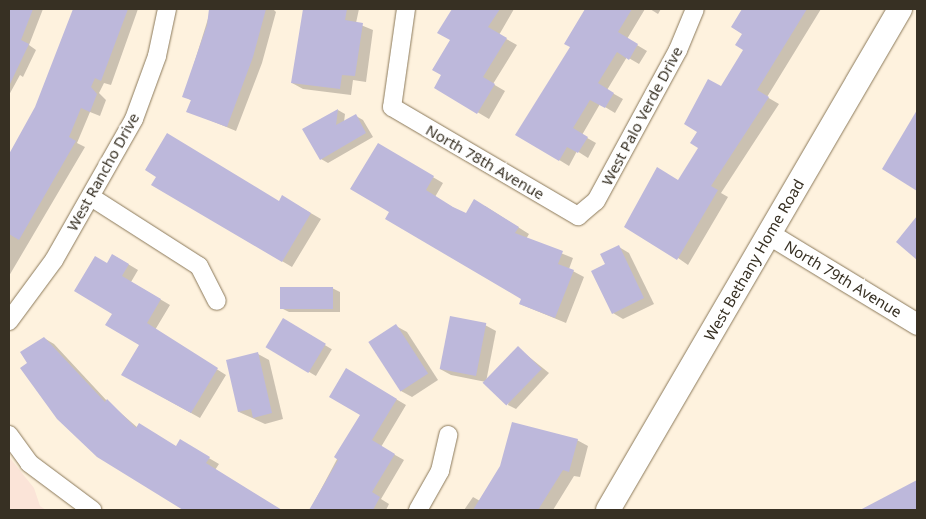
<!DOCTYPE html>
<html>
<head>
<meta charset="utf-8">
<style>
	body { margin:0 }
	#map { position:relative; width:926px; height:519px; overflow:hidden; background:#fef2de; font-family:"Noto Sans",sans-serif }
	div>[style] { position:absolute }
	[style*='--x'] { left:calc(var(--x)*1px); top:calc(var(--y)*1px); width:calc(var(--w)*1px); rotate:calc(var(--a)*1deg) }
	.education>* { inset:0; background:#fbe4d8 }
	.shadow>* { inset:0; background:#0003; transform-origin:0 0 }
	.building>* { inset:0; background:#bdb8db; transform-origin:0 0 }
	.roads { filter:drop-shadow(0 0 1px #8b795a) drop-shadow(0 0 1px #8b795a) }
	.minor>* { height:18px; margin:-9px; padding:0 9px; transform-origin:9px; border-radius:9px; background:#fff }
	.tertiary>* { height:21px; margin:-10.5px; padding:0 10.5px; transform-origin:10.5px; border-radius:10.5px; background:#fff }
	.secondary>* { height:24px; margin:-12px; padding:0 12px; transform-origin:12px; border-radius:12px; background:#fff }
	span { translate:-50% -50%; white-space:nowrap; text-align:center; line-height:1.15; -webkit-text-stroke:5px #fff; paint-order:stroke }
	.street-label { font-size:15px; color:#373023 }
	.frame { position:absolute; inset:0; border:10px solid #373023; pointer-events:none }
</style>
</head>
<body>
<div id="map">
	<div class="education">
		<i style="clip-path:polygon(9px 457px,34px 488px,40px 506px,46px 510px,9px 510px)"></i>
	</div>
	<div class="shadow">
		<i style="clip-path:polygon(9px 9px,43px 9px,29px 45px,36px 50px,23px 77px,20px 75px,9px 95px)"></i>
		<i style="clip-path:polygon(74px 9px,138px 9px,111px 85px,104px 83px,99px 93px,106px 100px,100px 116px,90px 112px,77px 143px,85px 147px,9px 276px,9px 157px,36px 108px)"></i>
		<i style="clip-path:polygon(211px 9px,273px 9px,276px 12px,262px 63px,236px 131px,188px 111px,192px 101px,184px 96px)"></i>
		<i style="clip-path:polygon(306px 9px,359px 9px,356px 23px,373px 30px,366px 82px,353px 80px,351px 95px,303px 89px,292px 83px)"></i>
		<i style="clip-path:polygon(453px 9px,514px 9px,499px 35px,517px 45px,493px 84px,505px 91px,489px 119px,435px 87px,443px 75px,451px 40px,439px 33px)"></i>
		<i style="clip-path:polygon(586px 9px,645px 9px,627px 39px,647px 51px,639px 64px,627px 57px,607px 90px,623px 99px,615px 113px,600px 104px,582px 135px,596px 143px,588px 158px,577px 151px,569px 166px,517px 134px,571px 47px,566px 44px)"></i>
		<i style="clip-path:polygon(650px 9px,661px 9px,658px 14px)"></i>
		<i style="clip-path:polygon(743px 9px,821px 9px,767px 97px,779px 104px,721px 193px,728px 197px,688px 265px,678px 258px,679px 182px,700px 148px,722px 88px,745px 49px,743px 34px,732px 27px)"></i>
		<i style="clip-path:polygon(338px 110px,345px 114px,344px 122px,356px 116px,363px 120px,373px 137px,328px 163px,321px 159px,304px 130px)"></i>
		<i style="clip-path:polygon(909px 126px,917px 131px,917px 189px,883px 169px)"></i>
		<i style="clip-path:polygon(378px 145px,443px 183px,435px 197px,466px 215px,485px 206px,529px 234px,526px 239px,573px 258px,569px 269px,584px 277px,566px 323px,520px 304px,522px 298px,391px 212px)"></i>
		<i style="clip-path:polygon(158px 176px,279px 202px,283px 197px,321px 219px,292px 267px,153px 185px)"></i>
		<i style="clip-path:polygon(619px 247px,629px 253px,654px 304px,623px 319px,613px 313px,606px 265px)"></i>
		<i style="clip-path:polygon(113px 255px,138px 270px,131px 282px,170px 305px,155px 330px,226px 375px,200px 418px,123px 375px,141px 345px,113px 314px,107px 264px)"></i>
		<i style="clip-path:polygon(332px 288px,340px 292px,340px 312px,289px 312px,281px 308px)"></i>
		<i style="left:283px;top:320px;width:57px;height:31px;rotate:31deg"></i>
		<i style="clip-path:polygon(485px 325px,496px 331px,486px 382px,451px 375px,440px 369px)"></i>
		<i style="clip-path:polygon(396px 326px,407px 332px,438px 380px,412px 397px,401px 391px)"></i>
		<i style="clip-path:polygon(44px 338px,54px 344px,108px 402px,138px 428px,177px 447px,180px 441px,219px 464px,215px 470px,281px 510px,187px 510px,98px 456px,29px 364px)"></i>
		<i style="clip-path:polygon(518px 348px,549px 373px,516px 409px,508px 405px)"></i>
		<i style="clip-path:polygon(258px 354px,269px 360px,283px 419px,265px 424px,239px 412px)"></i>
		<i style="clip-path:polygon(347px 370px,406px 405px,381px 447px,404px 460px,381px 499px,389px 504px,386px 510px,310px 510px,361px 414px)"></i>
		<i style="clip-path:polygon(577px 440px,588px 446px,580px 477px,574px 476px,553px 510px,464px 510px,473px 497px,480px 501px)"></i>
		<i style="clip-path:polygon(917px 482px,917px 510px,871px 510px,869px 507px)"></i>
	</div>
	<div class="building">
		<i style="clip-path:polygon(9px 9px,33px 9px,21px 40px,29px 44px,9px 86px)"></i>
		<i style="clip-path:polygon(73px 9px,128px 9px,101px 81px,95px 78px,91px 87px,97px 94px,90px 112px,81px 108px,69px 137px,76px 141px,19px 240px,9px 234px,9px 154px,35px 107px)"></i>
		<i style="clip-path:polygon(209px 9px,266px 9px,253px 57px,227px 127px,186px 112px,191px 100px,182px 97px,207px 25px)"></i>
		<i style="clip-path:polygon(303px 9px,347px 9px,345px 20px,363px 23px,355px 76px,342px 75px,340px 89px,291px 83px)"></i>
		<i style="clip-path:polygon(452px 9px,500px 9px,488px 27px,507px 38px,483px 77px,495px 84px,477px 114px,434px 88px,441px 75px,432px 70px,450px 40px,437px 33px)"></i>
		<i style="clip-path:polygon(585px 9px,632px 9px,618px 32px,638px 44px,629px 60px,617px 52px,598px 83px,614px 93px,605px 108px,590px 100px,573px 128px,588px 137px,578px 153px,567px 147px,559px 161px,515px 135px,570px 47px,564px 44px)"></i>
		<i style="clip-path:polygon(742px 9px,807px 9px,757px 90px,769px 97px,711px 186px,718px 190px,677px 260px,624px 227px,657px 167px,678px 180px,698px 148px,690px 143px,697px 132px,684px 124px,708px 79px,721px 86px,743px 50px,735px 45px,742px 34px,731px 27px)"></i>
		<i style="clip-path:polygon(338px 109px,336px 125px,356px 114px,366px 133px,320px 160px,302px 129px)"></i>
		<i style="clip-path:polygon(917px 110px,917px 191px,882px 169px)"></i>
		<i style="clip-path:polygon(167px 133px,279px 201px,282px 195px,311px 213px,282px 262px,151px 185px,156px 177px,145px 170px)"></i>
		<i style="clip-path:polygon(378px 143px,434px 176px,426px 190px,453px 207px,466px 213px,474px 199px,519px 227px,515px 233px,563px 251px,558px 264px,574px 270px,555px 318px,519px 304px,521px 299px,385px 219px,389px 212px,350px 189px)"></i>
		<i style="clip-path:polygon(917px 216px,917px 260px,896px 242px)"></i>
		<i style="clip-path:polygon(619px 245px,644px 298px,612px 314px,591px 271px,605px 264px,600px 254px)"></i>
		<i style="clip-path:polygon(112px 254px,129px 264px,122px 276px,161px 299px,147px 323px,218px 368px,191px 413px,121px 375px,139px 345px,105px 325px,112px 314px,74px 291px,95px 256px,107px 263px)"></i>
		<i style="left:280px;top:287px;width:53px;height:22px"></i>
		<i style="left:450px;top:316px;width:37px;height:54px;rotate:11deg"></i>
		<i style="left:283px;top:318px;width:50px;height:34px;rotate:31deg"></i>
		<i style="left:396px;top:324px;width:59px;height:33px;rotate:57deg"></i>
		<i style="clip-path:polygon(44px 337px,105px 402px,107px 399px,136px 428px,139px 423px,176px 446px,180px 439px,210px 457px,206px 463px,282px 510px,183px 510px,97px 457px,57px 419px,20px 368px,27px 363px,20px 352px)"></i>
		<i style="left:518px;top:346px;width:33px;height:51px;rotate:44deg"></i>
		<i style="clip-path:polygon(258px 352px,272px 413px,253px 418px,251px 409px,238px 412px,226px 360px)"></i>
		<i style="clip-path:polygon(346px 368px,397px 399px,372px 440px,395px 454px,372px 492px,380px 497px,373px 510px,309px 510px,338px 460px,334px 457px,360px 415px,329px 397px)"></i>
		<i style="clip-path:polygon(512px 422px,578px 439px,569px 472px,563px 470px,538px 510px,473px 510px,500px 466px)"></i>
		<i style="clip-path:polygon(917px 480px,917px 510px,860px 510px)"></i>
	</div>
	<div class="roads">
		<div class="minor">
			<i style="--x:406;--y:9;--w:99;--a:98.1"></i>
			<i style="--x:392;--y:107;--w:216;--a:30.4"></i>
			<i style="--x:578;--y:216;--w:23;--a:-40"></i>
			<i style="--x:596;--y:201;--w:172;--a:-61.5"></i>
			<i style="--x:678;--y:50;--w:44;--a:-67.5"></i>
			<i style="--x:91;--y:197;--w:128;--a:32.6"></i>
			<i style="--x:199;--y:266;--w:39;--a:63"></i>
			<i style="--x:9;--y:321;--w:76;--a:-53.6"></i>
			<i style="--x:54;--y:260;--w:162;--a:-60.4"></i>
			<i style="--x:134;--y:119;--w:67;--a:-69.9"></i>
			<i style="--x:157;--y:56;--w:48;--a:-78"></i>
			<i style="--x:9;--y:435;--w:34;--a:54"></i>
			<i style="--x:29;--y:463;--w:79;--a:36.7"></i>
			<i style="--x:418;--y:510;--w:45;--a:-60.6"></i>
			<i style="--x:440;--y:471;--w:37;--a:-77"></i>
		</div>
		<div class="tertiary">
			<i style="--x:769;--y:234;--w:173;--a:31.3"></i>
		</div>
		<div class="secondary">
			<i style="--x:608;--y:510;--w:580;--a:-59.76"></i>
		</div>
	</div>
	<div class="street-label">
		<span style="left:642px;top:116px;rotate:-62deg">West Palo Verde Drive</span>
		<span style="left:485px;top:162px;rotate:30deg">North 78th Avenue</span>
		<span style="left:103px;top:172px;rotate:-61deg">West Rancho Drive</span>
		<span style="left:754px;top:260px;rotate:-60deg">West Bethany Home Road</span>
		<span style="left:843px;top:279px;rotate:31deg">North 79th Avenue</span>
	</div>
	<div class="frame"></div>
</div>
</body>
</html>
